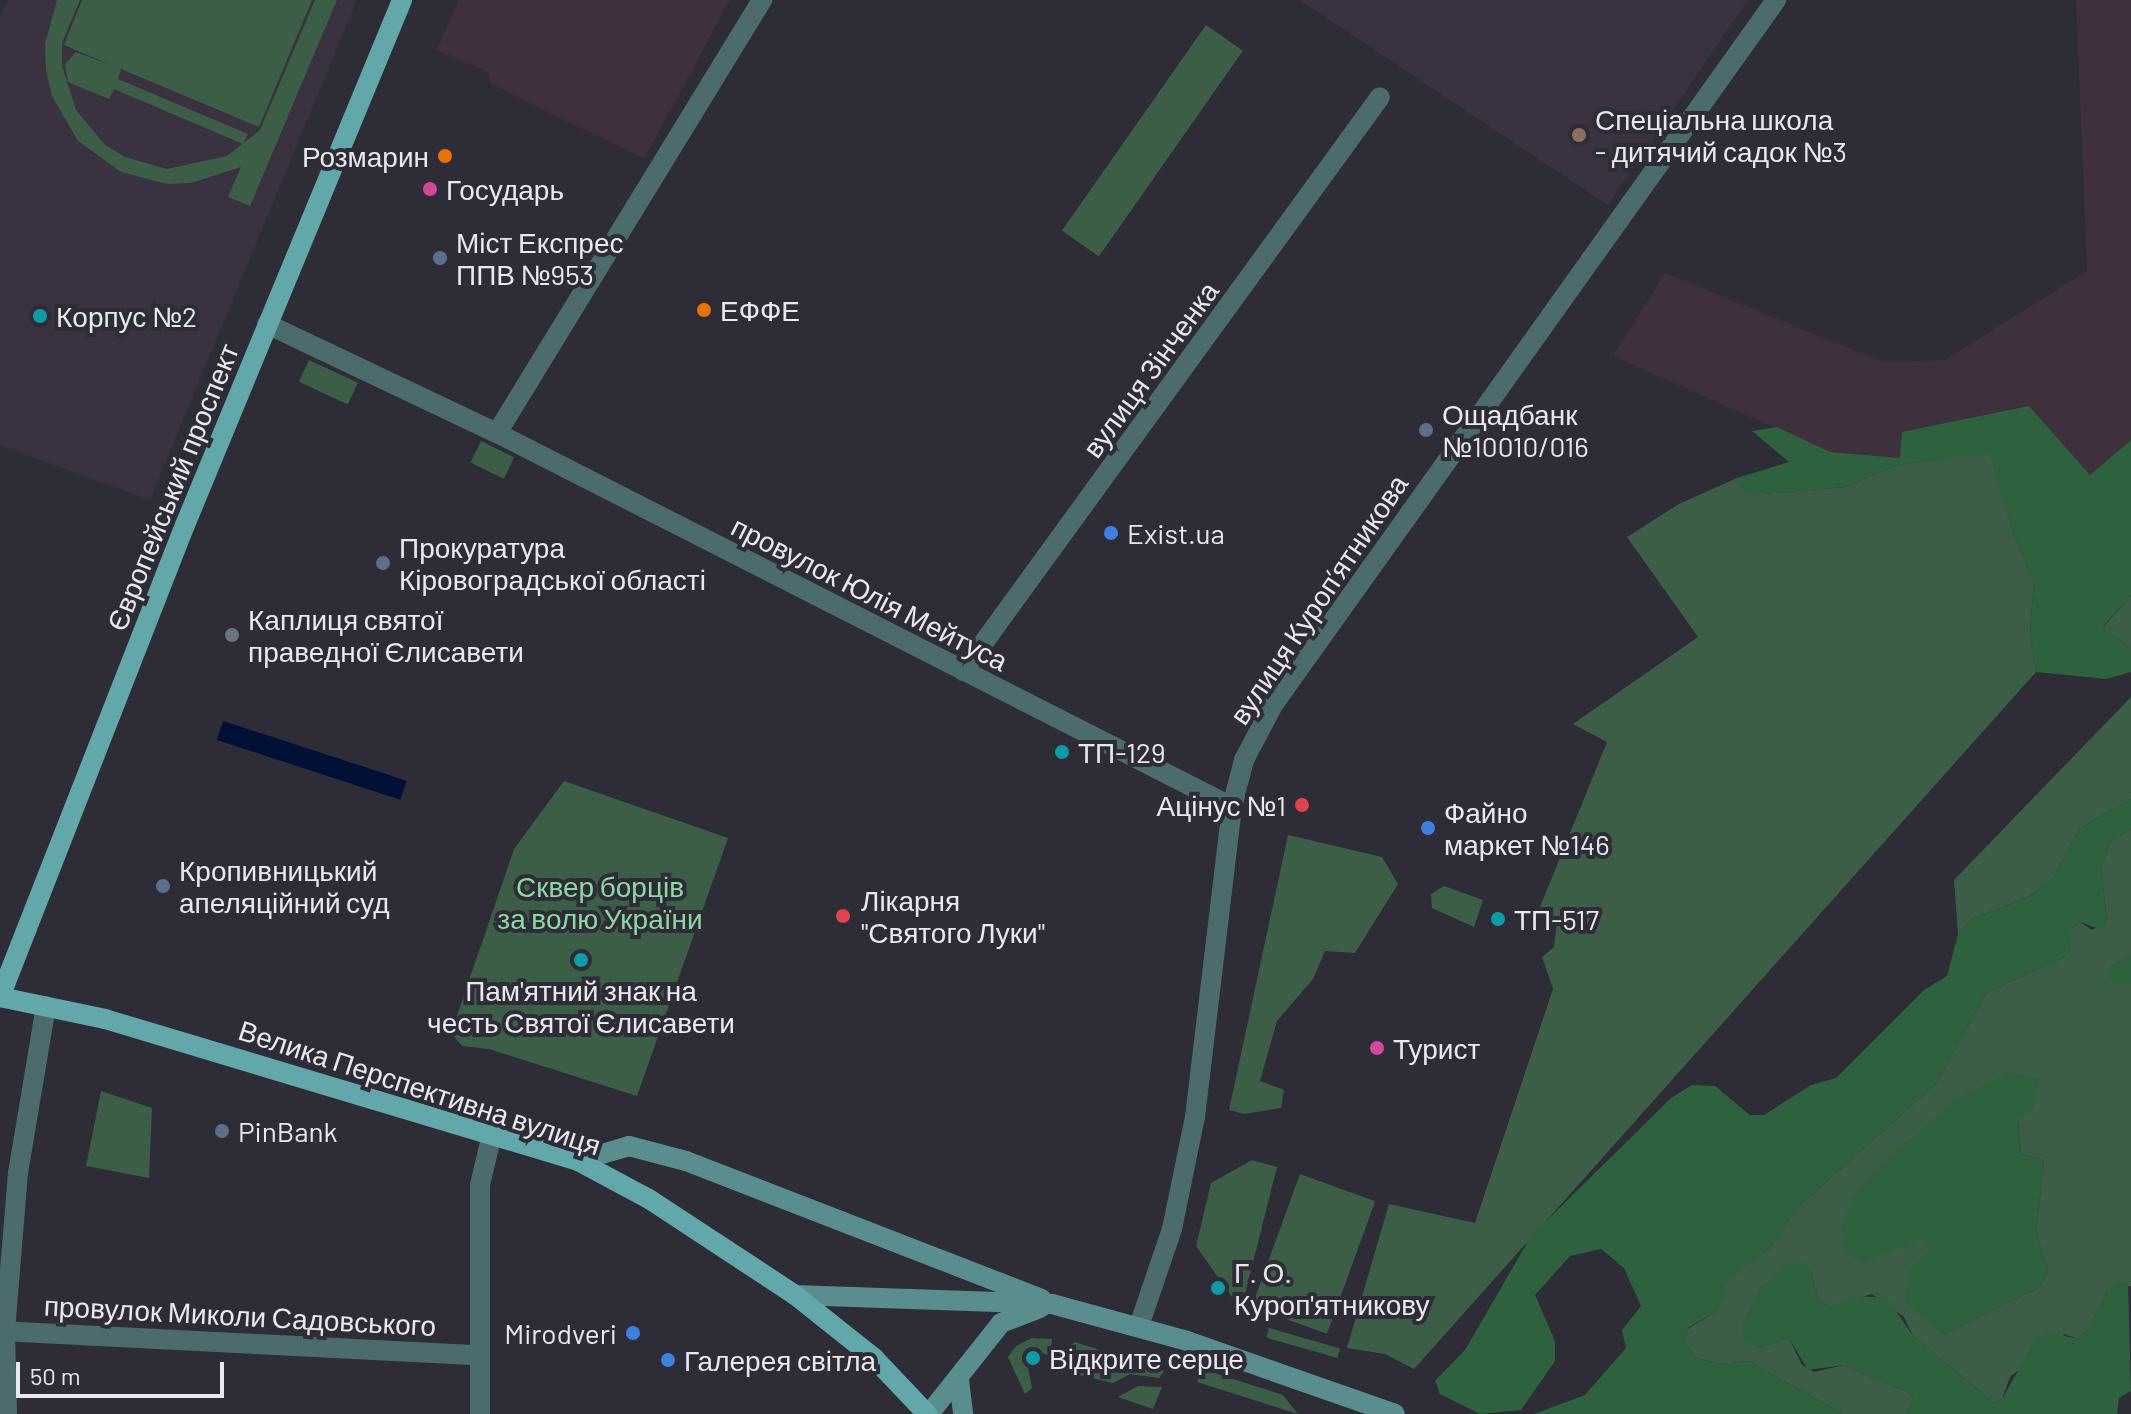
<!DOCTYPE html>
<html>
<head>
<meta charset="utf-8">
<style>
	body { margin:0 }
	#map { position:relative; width:2131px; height:1414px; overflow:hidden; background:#2e2c36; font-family:Barlow,sans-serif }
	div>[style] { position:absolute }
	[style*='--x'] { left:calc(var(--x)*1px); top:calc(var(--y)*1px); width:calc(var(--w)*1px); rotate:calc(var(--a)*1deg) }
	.industrial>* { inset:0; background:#3e303d }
	.education>* { inset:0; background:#3a3141 }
	.green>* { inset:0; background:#3d5e46; transform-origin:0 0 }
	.forest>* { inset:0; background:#2e623e }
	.water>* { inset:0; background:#001037; transform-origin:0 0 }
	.minor>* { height:20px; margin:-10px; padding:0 10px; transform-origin:10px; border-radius:10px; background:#4b6b6c }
	.tertiary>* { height:20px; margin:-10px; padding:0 10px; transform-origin:10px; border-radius:10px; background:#4b6b6c }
	.secondary>* { height:20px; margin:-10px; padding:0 10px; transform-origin:10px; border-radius:10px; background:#598d8e }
	.primary>* { height:20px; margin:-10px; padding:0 10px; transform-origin:10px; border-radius:10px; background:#62a7a9 }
	.dots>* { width:22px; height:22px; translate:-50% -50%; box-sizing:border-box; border:4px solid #2e2c36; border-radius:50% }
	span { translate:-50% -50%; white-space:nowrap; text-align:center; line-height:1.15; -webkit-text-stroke:8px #2e2c36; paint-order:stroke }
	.poi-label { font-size:28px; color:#e9e8ef }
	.left { translate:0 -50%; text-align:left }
	.right { translate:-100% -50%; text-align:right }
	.street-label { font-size:28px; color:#e9e8ef }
	.park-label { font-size:28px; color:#8cdaa1 }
	.scale { position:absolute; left:16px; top:1362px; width:208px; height:36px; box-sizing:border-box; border:4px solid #e9e8ef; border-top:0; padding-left:10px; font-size:24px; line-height:28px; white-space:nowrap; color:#e9e8ef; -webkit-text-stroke:6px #2e2c36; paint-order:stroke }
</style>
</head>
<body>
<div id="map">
	<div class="industrial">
		<i style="clip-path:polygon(459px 0,730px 0,644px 159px,491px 84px,488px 72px,437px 50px)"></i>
		<i style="clip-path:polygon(2076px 0,2131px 0,2131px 440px,2091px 476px,2029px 407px,1901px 458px,1830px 452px,1613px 356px,1665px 273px,1883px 362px,1945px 360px,2087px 271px)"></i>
	</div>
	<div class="education">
		<i style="clip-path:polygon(8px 0,357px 0,150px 500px,0 445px,0 17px)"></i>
		<i style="clip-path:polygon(1299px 0,1748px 0,1608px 205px)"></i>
	</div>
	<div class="green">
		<i style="clip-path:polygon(57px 0,80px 0,62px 43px,62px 66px,76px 110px,105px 145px,125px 157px,167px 169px,227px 156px,260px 130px,315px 0,337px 0,250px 206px,228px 197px,241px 167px,191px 183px,167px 184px,121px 172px,78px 141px,52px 96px,46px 70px,45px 44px)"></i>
		<i style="clip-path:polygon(82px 0,312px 0,259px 127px,121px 69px,118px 79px,248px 134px,243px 144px,114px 89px,109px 99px,68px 82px,65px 64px,76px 52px,113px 66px,64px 45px)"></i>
		<i style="left:1206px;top:25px;width:45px;height:251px;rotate:35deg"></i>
		<i style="left:309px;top:360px;width:54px;height:24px;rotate:25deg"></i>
		<i style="left:481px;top:441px;width:37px;height:24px;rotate:26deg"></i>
		<i style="clip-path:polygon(1990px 453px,2015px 538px,2034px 582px,2030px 631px,2036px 672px,1414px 1369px,1385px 1354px,1347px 1348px,1389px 1204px,1475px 1223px,1553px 989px,1542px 957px,1554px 947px,1557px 921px,1538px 912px,1607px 742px,1573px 724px,1698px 637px,1627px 537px,1679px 504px,1737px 478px,1748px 495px,1846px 487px,1897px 465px)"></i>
		<i style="clip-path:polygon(2131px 595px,2131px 649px,2103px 628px)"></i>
		<i style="clip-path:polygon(2131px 697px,2131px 799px,2079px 829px,2053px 879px,2030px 896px,1970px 920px,1958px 934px,1954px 880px)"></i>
		<i style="clip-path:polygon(564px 781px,728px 838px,637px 1096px,489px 1049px,462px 1046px,451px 1033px,514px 849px)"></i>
		<i style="clip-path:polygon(evenodd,2131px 829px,2131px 957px,2111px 966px,2131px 984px,2131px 1286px,2108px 1289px,2089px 1329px,2078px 1339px,2064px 1334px,2010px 1377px,2002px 1399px,1994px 1403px,1913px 1336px,1904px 1317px,1872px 1294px,1828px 1306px,1818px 1301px,1811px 1270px,1761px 1288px,1753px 1305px,1758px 1348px,1789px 1338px,1802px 1365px,1814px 1372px,1844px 1365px,1907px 1392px,1913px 1398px,1907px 1414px,1843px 1414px,1748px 1361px,1720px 1364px,1696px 1358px,1683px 1338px,1689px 1328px,1716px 1312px,1723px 1284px,1770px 1248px,1797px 1208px,1936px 1084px,1986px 993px,2062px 958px,2071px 950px,2071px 929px,2080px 922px,2092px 930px,2107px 922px,2101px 866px,2110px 842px,2131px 829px,2040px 1078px,2018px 1120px,2021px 1154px,2044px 1160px,2036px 1232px,2048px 1271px,2040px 1287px,1943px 1334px,1922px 1312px,1930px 1249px,1922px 1239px,2040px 1078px)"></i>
		<i style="clip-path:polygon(1288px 835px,1382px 857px,1398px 884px,1355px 953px,1325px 951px,1313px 979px,1277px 1021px,1260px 1081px,1284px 1090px,1281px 1108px,1244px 1114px,1229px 1110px)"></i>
		<i style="clip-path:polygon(1444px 886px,1483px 900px,1474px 927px,1432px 908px,1431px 894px)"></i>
		<i style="clip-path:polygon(101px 1091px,152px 1108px,149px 1178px,86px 1166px)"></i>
		<i style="clip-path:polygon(1252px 1160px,1277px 1167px,1241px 1310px,1196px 1246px,1211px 1183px)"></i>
		<i style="left:1300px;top:1174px;width:80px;height:141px;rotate:20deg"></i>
		<i style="left:1269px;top:1328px;width:74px;height:10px;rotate:16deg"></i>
		<i style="clip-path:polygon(1032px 1338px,1052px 1339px,1050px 1356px,1032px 1349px,1025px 1352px,1032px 1388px,1025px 1394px,1008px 1357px,1016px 1346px)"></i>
		<i style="clip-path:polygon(1075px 1342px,1164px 1371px,1159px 1378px,1130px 1374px,1113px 1383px,1054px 1369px,1062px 1351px)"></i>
		<i style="clip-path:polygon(1202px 1369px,1283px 1395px,1298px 1414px,1197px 1382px)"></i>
		<i style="clip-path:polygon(1138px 1386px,1162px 1387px,1153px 1409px,1118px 1397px)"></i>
	</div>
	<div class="forest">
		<i style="clip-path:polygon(2029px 406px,2090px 475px,2131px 440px,2131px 595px,2103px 627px,2131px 649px,2131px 672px,2106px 679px,2036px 672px,2030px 631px,2034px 582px,2015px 538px,1990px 454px,1897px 465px,1846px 487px,1748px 495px,1737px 478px,1789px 462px,1752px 431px,1777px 427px,1830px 452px,1900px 458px,1902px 432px)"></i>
		<i style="clip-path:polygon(2131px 799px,2131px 829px,2110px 842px,2101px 866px,2107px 922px,2102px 930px,2080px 922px,2071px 929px,2071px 950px,2062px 958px,1986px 993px,1936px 1084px,1797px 1208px,1770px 1248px,1724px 1284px,1725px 1298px,1716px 1312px,1689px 1327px,1683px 1338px,1696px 1358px,1720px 1364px,1748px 1361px,1843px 1414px,1534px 1414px,1585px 1395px,1626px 1348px,1622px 1330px,1641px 1306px,1624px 1268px,1601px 1249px,1570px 1256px,1535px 1295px,1555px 1341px,1555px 1361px,1521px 1410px,1480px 1414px,1440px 1394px,1435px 1381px,1465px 1350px,1531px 1236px,1671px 1098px,1692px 1085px,1715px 1086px,1750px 1115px,1764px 1115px,1811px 1085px,1836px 1078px,1924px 990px,1947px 976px,1958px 934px,1970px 920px,2030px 896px,2053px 879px,2079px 829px)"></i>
		<i style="clip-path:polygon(2131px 957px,2131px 984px,2114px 986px,2107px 976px,2111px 966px)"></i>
		<i style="clip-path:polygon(2007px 1073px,2040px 1078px,2034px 1107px,2018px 1121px,2021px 1154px,2044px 1160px,2036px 1232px,2048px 1271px,2040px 1287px,1943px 1334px,1905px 1303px,1907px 1270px,1929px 1249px,1922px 1240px,1863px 1263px,1846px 1254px,1841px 1230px,1854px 1194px,1894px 1152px,1960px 1096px)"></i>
		<i style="clip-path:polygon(1787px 1262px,1803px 1262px,1811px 1270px,1818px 1301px,1828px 1306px,1858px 1296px,1887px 1298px,1913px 1336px,1994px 1403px,2002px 1399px,2037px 1337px,2050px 1332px,2078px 1339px,2089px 1329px,2108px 1289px,2116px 1282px,2128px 1283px,2131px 1391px,2119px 1398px,2117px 1414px,1907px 1414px,1913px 1398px,1907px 1392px,1844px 1365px,1808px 1370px,1789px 1338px,1758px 1348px,1743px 1340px,1743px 1322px,1761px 1288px)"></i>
	</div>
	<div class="water">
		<i style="left:223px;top:721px;width:193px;height:20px;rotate:18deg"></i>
	</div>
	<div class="minor">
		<i style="--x:267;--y:324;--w:255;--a:25.4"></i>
		<i style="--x:497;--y:433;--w:825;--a:26.97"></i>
		<i style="--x:497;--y:433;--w:508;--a:-58.53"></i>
		<i style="--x:963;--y:671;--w:709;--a:-54"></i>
		<i style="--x:0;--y:1331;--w:478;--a:2.9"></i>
		<i style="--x:480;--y:1414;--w:229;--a:-90"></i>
		<i style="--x:480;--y:1185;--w:52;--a:-76.8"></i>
	</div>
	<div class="tertiary">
		<i style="--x:1139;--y:1326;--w:102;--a:-71.2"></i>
		<i style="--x:1172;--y:1229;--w:114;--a:-78.4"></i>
		<i style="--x:1195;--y:1117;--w:312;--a:-83.2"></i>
		<i style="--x:1232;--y:807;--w:49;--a:-75.7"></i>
		<i style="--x:1244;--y:760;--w:62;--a:-62.2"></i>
		<i style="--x:1273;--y:705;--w:866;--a:-54.49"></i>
		<i style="--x:7;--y:1414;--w:83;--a:-91.4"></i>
		<i style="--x:5;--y:1331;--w:159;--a:-85.3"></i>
		<i style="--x:18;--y:1173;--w:169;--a:-80.5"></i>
	</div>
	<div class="secondary">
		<i style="--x:578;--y:1161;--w:53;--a:-16.4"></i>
		<i style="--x:629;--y:1146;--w:59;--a:14.7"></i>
		<i style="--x:686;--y:1161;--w:381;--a:21.2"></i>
		<i style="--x:795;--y:1295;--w:257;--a:2"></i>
		<i style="--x:1052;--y:1304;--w:140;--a:15.3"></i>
		<i style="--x:1187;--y:1341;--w:220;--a:19.3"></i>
		<i style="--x:959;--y:1380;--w:34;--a:83"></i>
		<i style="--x:929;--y:1414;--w:116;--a:-51.6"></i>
		<i style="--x:1001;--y:1323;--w:42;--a:-21"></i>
	</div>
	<div class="primary">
		<i style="--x:0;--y:997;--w:507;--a:-68.6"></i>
		<i style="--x:185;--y:525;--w:568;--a:-67.54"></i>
		<i style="--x:0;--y:997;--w:107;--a:11.8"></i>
		<i style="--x:105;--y:1019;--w:494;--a:16.7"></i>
		<i style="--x:578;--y:1161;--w:81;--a:28.2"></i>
		<i style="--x:649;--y:1199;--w:175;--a:33.3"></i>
		<i style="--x:795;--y:1295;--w:100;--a:38.5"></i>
		<i style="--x:873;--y:1357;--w:79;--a:46.5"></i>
	</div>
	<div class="dots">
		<i style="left:1579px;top:135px;background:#8d6e63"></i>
		<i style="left:445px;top:156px;background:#e8710a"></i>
		<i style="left:430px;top:189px;background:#d1479c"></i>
		<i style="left:440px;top:258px;background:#5c6f8a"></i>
		<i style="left:704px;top:310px;background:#e8710a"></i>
		<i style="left:40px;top:316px;background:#0f9aa8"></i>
		<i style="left:1426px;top:430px;background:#5c6f8a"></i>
		<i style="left:1111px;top:533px;background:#3f7fe0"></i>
		<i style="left:383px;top:563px;background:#5c6f8a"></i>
		<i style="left:232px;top:635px;background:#6b7280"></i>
		<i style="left:1062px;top:752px;background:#0f9aa8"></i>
		<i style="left:1302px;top:805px;background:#e0444e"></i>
		<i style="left:1428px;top:828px;background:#3f7fe0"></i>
		<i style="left:163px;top:886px;background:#5c6f8a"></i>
		<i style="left:843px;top:916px;background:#e0444e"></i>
		<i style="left:1498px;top:919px;background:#0f9aa8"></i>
		<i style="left:581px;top:960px;background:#0f9aa8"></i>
		<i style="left:1377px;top:1048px;background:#d1479c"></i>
		<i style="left:222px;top:1131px;background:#5c6f8a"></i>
		<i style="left:1218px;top:1288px;background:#0f9aa8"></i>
		<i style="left:633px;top:1333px;background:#3f7fe0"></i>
		<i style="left:1033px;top:1358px;background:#0f9aa8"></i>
		<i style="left:668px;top:1360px;background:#3f7fe0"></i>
	</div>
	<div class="poi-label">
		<span class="left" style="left:1595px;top:135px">Спеціальна школа<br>- дитячий садок №3</span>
		<span class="right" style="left:429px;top:156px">Розмарин</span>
		<span class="left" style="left:446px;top:189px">Государь</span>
		<span class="left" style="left:456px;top:258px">Міст Експрес<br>ППВ №953</span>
		<span class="left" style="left:720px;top:310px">ЕФФЕ</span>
		<span class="left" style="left:56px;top:316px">Корпус №2</span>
		<span class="left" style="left:1442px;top:430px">Ощадбанк<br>№10010/016</span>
		<span class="left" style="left:1127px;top:533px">Exist.ua</span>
		<span class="left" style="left:399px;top:563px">Прокуратура<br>Кіровоградської області</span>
		<span class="left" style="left:248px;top:635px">Каплиця святої<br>праведної Єлисавети</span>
		<span class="left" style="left:1078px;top:752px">ТП-129</span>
		<span class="right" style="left:1286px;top:805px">Ацінус №1</span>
		<span class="left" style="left:1444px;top:828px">Файно<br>маркет №146</span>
		<span class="left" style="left:179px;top:886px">Кропивницький<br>апеляційний суд</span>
		<span class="left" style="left:861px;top:916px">Лікарня<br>"Святого Луки"</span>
		<span class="left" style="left:1514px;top:919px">ТП-517</span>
		<span style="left:581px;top:1006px">Пам'ятний знак на<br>честь Святої Єлисавети</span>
		<span class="left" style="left:1393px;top:1048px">Турист</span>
		<span class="left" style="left:238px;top:1131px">PinBank</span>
		<span class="left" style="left:1234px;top:1288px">Г. О.<br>Куроп'ятникову</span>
		<span class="right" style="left:617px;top:1333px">Mirodveri</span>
		<span class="left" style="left:1049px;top:1358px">Відкрите серце</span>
		<span class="left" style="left:684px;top:1360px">Галерея світла</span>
	</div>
	<div class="street-label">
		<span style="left:1150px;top:369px;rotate:-54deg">вулиця Зінченка</span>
		<span style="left:172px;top:487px;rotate:-68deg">Європейський проспект</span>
		<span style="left:870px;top:593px;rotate:27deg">провулок Юлія Мейтуса</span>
		<span style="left:1318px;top:599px;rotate:-56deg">вулиця Куропʼятникова</span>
		<span style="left:420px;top:1087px;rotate:18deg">Велика Перспективна вулиця</span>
		<span style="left:240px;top:1315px;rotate:3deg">провулок Миколи Садовського</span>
	</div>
	<div class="park-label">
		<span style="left:600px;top:902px">Сквер борців<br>за волю України</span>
	</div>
	<div class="scale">50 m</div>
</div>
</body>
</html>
